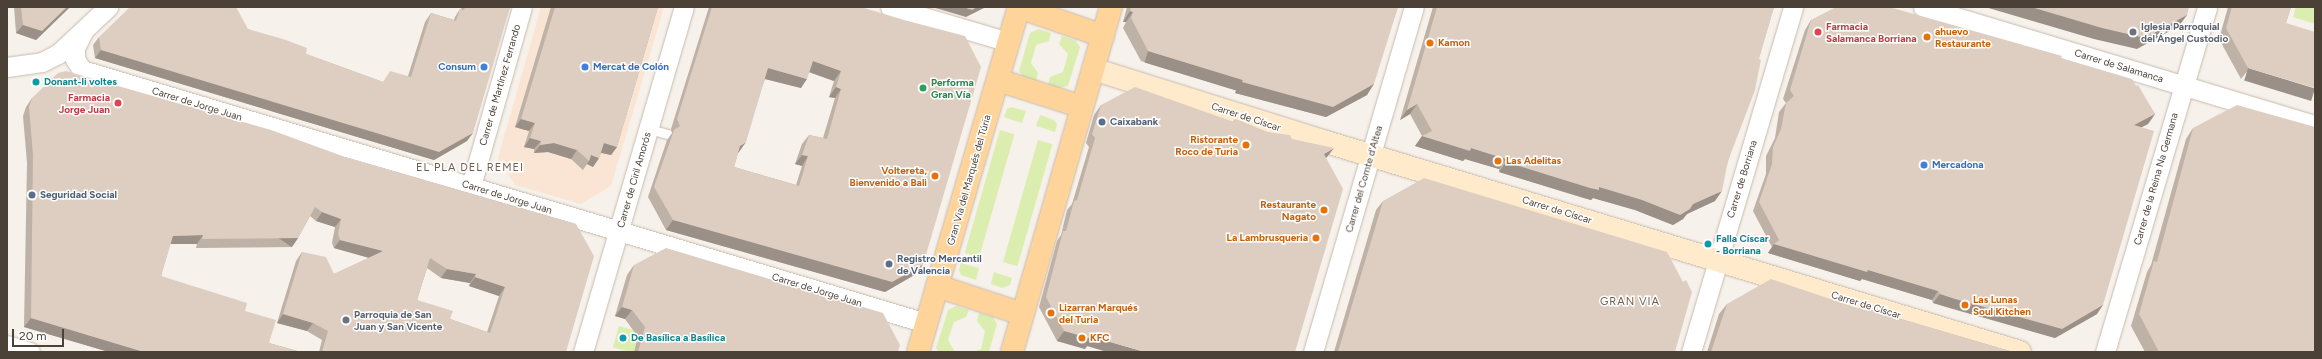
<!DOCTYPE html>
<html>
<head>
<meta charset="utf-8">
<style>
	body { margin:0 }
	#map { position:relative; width:2322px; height:359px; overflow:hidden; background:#f6f1ea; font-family:Figtree,sans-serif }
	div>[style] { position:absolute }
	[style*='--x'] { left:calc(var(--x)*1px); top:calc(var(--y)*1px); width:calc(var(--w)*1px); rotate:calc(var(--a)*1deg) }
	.commercial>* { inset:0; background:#fae5d4 }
	.green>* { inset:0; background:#dbeeaf; transform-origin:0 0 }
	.roads { filter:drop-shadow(0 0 1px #c6baae) drop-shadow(0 0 1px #c6baae) }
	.lane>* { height:9px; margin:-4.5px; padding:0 4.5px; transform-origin:4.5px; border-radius:4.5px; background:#fff }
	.street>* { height:19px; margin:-9.5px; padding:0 9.5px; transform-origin:9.5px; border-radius:9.5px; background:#fff }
	.secondary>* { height:22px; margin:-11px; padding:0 11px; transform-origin:11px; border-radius:11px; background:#ffebcc }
	.primary>* { height:22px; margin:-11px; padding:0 11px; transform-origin:11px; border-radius:11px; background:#ffd49b }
	.wall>* { inset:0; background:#beb1a6 }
	.shaded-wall>* { inset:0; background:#9b9087; transform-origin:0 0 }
	.building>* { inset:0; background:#ddcec1 }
	.dots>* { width:11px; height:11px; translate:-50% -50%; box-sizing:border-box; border:2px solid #fff; border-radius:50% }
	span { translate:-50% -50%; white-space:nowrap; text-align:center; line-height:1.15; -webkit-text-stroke:3px #fff; paint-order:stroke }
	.health-label { font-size:10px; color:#be3a42; font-weight:700 }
	.left { translate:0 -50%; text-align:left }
	.right { translate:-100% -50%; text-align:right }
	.worship-label { font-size:10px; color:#5b616d; font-weight:700 }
	.food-label { font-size:10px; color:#c56008; font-weight:700 }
	.street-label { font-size:10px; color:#4c4137 }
	.shop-label { font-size:10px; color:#366cbe; font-weight:700 }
	.culture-label { font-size:10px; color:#0d838f; font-weight:700 }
	.leisure-label { font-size:10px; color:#27864d; font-weight:700 }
	.service-label { font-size:10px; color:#4e5e75; font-weight:700 }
	.neighbourhood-label { font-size:11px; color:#705d4d; letter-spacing:1px }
	.frame { position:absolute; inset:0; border:8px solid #4c4137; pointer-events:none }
	.scale { position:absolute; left:12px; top:329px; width:52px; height:18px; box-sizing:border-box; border:2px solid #4c4137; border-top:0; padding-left:5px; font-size:12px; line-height:14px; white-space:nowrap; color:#4c4137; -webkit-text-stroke:3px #fff; paint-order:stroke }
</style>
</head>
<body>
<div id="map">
	<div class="commercial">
		<i style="clip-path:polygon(541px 7px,664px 7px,611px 186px,581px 204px,515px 185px,498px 158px)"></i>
	</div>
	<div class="green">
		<i style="clip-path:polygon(2296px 7px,2315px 7px,2315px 24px,2293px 17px)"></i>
		<i style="clip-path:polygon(1038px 29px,1051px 33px,1049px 41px,1036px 45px,1031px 63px,1038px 73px,1036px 81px,1025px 78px,1019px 71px,1030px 33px)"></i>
		<i style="clip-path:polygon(1062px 36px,1075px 40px,1080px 47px,1068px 86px,1059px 88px,1048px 85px,1050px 77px,1063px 72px,1068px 54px,1059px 44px)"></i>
		<i style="clip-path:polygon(1011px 107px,1026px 111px,1022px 123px,1004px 117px,1007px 109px)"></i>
		<i style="clip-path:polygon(1040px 115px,1054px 120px,1057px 124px,1055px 132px,1036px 126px)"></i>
		<i style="left:1000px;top:130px;width:15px;height:128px;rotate:16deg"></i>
		<i style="left:1038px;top:140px;width:15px;height:127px;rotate:16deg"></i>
		<i style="clip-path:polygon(961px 263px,979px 268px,976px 280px,961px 275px,959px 270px)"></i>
		<i style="clip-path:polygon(994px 272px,1012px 278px,1010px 285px,1002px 288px,991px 284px)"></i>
		<i style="clip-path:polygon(956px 306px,969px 310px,966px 317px,954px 322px,948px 340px,955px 352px,939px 352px,936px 348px,948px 310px)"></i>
		<i style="clip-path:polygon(979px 313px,993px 317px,997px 324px,989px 352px,973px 352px,981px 349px,985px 331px,977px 321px)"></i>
		<i style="left:619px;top:326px;width:22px;height:22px;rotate:16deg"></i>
	</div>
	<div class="roads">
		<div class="lane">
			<i style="--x:649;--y:129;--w:20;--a:15"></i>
		</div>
		<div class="street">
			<i style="--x:890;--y:7;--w:124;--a:16.4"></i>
			<i style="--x:1923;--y:7;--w:409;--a:16.8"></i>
			<i style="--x:83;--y:32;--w:18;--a:117"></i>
			<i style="--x:75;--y:48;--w:11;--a:90"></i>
			<i style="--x:75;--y:59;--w:13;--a:58"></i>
			<i style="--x:82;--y:70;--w:881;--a:16.69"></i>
			<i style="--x:7;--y:67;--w:35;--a:-8"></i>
			<i style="--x:42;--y:62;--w:18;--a:-27"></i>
			<i style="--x:58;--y:54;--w:69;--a:-43.2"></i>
			<i style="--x:471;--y:186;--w:186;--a:-74.1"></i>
			<i style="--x:7;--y:345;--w:24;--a:17"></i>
			<i style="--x:583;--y:352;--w:359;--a:-73.7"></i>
			<i style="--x:1313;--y:352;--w:359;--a:-73.7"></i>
			<i style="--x:1691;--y:352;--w:360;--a:-73.5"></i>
			<i style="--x:2105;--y:352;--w:360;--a:-73.5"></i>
		</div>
		<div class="secondary">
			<i style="--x:1093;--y:69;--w:241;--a:17.4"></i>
			<i style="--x:1323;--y:141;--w:728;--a:16.84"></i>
		</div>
		<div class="primary">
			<i style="--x:1019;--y:7;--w:89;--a:19"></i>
			<i style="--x:998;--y:80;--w:88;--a:17.8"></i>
			<i style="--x:937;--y:286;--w:89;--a:18.2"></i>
			<i style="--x:918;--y:352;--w:359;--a:-73.7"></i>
			<i style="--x:1012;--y:352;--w:359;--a:-74"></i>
		</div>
	</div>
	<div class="wall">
		<i style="clip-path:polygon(14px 7px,70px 7px,36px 40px,16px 33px)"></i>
		<i style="clip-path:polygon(462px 7px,510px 7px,467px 141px,434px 160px,95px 58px,93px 45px,99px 37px,248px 29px,306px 54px,383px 82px,408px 76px,425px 22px,431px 13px,454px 20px,455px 17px,460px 9px,461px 9px)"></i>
		<i style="clip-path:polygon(551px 7px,658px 7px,617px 147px,611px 155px,601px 153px,599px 158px,593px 167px,587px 164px,583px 170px,571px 159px,548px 152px,534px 153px,534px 149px,524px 147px,529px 131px,515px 127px)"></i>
		<i style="clip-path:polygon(evenodd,709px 7px,861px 7px,916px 274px,885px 292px,666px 230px,648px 197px,667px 140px,672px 133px,671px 129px,709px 7px,809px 72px,834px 81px,829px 97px,835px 98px,823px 138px,809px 135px,802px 144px,795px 164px,802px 166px,796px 185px,734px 167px,738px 153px,739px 152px,765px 79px,801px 88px,809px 72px)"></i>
		<i style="clip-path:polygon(1127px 7px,1398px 7px,1367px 95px,1326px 117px,1235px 93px,1236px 90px,1141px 61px,1123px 28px,1126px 22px,1123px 22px)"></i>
		<i style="clip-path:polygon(1433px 7px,1774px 7px,1728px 161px,1715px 201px,1687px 214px,1683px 219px,1673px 225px,1635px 210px,1593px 198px,1591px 200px,1583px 198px,1499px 172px,1499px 169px,1465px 159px,1463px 161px,1415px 146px,1422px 136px,1410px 114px,1400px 120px)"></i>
		<i style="clip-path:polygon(2228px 7px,2291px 7px,2286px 23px,2241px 79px,2219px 39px)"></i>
		<i style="clip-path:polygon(1811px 20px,2061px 58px,2136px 86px,2155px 114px,2148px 124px,2142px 127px,2097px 314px,2055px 338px,1949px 308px,1933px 303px,1932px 300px,1862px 279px,1860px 281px,1768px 253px,1772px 247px,1753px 211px,1766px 174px,1766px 156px,1775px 138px,1779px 112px,1786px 103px,1783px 99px,1805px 30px)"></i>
		<i style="clip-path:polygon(evenodd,32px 98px,345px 157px,576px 224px,566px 352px,319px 352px,322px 340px,307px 331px,277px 323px,296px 261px,302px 252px,334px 274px,369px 258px,334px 248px,332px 243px,335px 227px,316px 221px,310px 216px,298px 238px,292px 247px,196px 248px,197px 244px,170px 244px,161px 276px,245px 311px,269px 343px,301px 352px,109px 352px,24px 327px,27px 163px,23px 116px,26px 107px,32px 98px,427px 268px,441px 278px,470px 283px,469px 286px,499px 296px,487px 332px,450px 319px,417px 300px,427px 268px)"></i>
		<i style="clip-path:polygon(1101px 105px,1233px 122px,1235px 119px,1267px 132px,1292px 139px,1327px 157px,1087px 346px,1085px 349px,1057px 341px,1039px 307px,1057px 241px,1061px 235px,1067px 210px,1072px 204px,1089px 147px,1086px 143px,1094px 115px)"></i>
		<i style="clip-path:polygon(2193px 128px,2315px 352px,2145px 352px,2131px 326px,2147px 272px,2151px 265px,2186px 139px)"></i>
		<i style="clip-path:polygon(1383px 201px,1675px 352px,1334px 352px,1376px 210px)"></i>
		<i style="clip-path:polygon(634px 265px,898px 352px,634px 352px,638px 337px,625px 319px,615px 316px,627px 275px)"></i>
		<i style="clip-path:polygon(1727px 304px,1859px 309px,1860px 307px,2013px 352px,1707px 352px,1719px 314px)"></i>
	</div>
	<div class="shaded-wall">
		<i style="clip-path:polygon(67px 7px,70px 7px,36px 40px,16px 33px,23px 25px)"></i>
		<i style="clip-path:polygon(932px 7px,986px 7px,966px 17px)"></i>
		<i style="clip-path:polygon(1985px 7px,2031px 7px,2187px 15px,2179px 26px,2137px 49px,2094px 39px)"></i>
		<i style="clip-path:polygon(1130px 11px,1133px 12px,1126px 22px,1123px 22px)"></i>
		<i style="clip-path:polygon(101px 50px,473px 133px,467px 141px,434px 160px,95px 58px)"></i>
		<i style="left:1148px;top:51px;width:99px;height:12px;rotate:17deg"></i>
		<i style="clip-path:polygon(813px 61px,841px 71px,834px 81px,806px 71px)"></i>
		<i style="clip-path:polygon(768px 68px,807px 79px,801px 88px,761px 78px)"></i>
		<i style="left:2248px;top:68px;width:70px;height:13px;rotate:17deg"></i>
		<i style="clip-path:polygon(1242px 82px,1374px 84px,1367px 95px,1326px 117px,1235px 93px)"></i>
		<i style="clip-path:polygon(836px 87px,841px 89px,835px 98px,829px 97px)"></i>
		<i style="clip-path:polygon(1417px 104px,1410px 114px,1400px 120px,1407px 110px)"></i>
		<i style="clip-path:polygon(2155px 114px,2148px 124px,2128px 134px,2134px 125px)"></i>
		<i style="clip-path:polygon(521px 119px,535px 123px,529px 131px,515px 127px)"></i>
		<i style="clip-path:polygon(1422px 136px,1471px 148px,1506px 159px,1499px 169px,1465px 159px,1463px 161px,1415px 146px)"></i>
		<i style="clip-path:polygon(530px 138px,541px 141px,534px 149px,524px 147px)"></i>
		<i style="clip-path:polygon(746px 142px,739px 152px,733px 156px,740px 146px)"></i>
		<i style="clip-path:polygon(554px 143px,577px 150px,571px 159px,548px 152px,534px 153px,540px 145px)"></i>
		<i style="clip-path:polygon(604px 143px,617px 147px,611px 155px,598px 152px)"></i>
		<i style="clip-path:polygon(1334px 148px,1327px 157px,1317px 163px,1324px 154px)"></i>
		<i style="clip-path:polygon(591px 155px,599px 158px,593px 167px,587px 164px,589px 161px)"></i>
		<i style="clip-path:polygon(802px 155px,808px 156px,802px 166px,795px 164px)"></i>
		<i style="clip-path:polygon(1506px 162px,1599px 187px,1693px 204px,1722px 191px,1715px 201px,1687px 214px,1683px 219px,1673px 225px,1635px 210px,1593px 198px,1591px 200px,1499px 172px)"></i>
		<i style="clip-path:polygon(322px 212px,341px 219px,335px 227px,316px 221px)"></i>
		<i style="clip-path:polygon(673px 220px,923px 265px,916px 274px,885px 292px,666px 230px)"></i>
		<i style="clip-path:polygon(203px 235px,197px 244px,167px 244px,173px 236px)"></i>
		<i style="left:298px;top:238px;width:11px;height:96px;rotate:124deg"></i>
		<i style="clip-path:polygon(340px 240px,383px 251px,377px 260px,334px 248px)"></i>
		<i style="clip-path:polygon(1774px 244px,1868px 270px,1938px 291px,1932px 300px,1862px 279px,1860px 281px,1768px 253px)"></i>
		<i style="clip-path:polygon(447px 269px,476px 274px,470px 283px,441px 278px)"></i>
		<i style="clip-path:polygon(475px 277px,505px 287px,499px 296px,469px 286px)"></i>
		<i style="clip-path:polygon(1940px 294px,2103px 305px,2097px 314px,2055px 338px,1933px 303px)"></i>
		<i style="clip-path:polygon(622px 307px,632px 310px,625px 319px,615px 316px)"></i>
		<i style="clip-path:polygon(283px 314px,313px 323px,307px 331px,277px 323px)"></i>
		<i style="clip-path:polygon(31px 318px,144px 352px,109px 352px,24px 327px)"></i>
		<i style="clip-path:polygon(1064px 331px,1093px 337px,1145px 352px,1107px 352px,1087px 346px,1085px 349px,1057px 341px)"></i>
	</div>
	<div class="building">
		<i style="clip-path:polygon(21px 7px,67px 7px,42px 31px,23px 25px)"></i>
		<i style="clip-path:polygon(130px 7px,236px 7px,248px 29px,286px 40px,307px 48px,306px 54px,383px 82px,390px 71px,411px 77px,431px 13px,456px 21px,460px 9px,464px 10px,465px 7px,510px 7px,473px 133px,439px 152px,101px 50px,99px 37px)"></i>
		<i style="clip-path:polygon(555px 7px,658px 7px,617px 147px,604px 143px,599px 158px,591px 155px,589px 161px,577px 150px,554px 143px,540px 145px,541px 141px,530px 138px,535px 123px,521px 119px)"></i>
		<i style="clip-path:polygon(evenodd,712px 7px,861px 7px,904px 20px,965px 36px,981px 67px,923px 265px,892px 282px,673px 220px,654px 187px,674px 130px,680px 126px,677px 119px,712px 7px,813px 61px,841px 71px,836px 87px,841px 89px,827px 139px,809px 135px,802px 155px,808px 156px,799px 186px,734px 167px,740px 146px,746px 142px,768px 68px,807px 79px,813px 61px)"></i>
		<i style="clip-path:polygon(963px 7px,977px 7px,972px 10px)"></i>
		<i style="clip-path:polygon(1131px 7px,1398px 7px,1374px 84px,1333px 107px,1242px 82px,1243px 80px,1148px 51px,1131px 18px,1133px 12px,1130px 11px)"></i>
		<i style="clip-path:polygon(1437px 7px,1774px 7px,1759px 59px,1761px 60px,1755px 90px,1728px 161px,1722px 191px,1693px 204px,1690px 209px,1680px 215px,1642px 200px,1599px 187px,1599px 190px,1590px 188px,1506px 162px,1506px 159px,1471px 148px,1470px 151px,1422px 136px,1432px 131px,1417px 104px,1407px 110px)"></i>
		<i style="clip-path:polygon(1836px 7px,1889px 7px,2062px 56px,2061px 58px,2132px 79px,2136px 86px,2138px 85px,2155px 114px,2134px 125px,2154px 131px,2103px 305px,2062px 329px,1955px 299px,1940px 294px,1938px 291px,1868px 270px,1867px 272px,1774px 244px,1779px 240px,1759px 202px,1772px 164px,1773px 147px,1781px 129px,1786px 103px,1794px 96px,1790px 90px,1811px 20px)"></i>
		<i style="clip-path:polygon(2031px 7px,2189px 7px,2187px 15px,2145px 38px,2102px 28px)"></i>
		<i style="clip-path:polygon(2232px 7px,2291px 7px,2286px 23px,2315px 32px,2315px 88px,2248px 68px,2226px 28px)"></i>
		<i style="clip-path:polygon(evenodd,66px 71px,271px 130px,345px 157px,576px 224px,594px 256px,566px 352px,322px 352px,328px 331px,313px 323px,283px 314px,302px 252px,326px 257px,334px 274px,383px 251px,340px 240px,338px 234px,341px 219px,322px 212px,315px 207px,298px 238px,202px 239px,203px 235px,173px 236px,161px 276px,247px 303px,245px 311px,276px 320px,269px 343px,300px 352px,144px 352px,31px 318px,33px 155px,29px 107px,32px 98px,58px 73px,66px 71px,430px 258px,447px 269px,476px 274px,475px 277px,505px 287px,490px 333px,450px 319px,453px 311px,417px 300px,430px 258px)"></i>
		<i style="clip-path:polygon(1135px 87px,1234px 122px,1235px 119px,1267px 132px,1290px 135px,1292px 139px,1334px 148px,1324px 154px,1343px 189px,1295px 352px,1145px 352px,1093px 337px,1092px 339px,1064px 331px,1046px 297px,1063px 231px,1066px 231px,1074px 201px,1077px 200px,1095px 138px,1092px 134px,1101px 105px)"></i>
		<i style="clip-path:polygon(2237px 105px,2315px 127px,2315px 352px,2159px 352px,2139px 314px,2154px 261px,2157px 262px,2193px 128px)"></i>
		<i style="clip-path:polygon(1424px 178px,1667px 252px,1683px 282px,1686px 280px,1692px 292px,1675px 352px,1338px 352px,1383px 201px)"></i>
		<i style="clip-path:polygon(666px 248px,883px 313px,900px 345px,898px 352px,638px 352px,645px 327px,632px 310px,622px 307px,634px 265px)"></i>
		<i style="clip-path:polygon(1771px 279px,1860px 309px,1860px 307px,2013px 352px,1711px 352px,1727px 304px)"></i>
	</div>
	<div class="dots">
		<i style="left:1818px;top:32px;background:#e0444e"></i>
		<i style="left:2133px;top:32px;background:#6b7280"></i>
		<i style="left:1927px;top:37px;background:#e8710a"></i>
		<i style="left:1430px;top:43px;background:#e8710a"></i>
		<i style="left:484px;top:67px;background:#3f7fe0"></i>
		<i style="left:585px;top:67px;background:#3f7fe0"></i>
		<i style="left:36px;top:82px;background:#0f9aa8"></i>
		<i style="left:923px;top:88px;background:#2e9e5b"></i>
		<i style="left:118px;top:103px;background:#e0444e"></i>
		<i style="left:1102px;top:122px;background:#5c6f8a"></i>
		<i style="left:1246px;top:145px;background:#e8710a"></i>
		<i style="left:1498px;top:161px;background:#e8710a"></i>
		<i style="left:1924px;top:165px;background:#3f7fe0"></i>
		<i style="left:935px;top:176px;background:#e8710a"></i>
		<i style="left:32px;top:195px;background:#5c6f8a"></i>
		<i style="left:1324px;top:210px;background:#e8710a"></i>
		<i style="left:1316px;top:238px;background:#e8710a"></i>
		<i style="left:1708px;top:244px;background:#0f9aa8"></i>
		<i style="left:889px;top:264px;background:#5c6f8a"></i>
		<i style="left:1965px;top:305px;background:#e8710a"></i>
		<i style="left:1051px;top:313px;background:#e8710a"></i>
		<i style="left:346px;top:320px;background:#6b7280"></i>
		<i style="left:623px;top:338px;background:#0f9aa8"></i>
		<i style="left:1082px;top:338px;background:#e8710a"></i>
	</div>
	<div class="health-label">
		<span class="left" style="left:1826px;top:32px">Farmacia<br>Salamanca Borriana</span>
		<span class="right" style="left:110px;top:103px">Farmacia<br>Jorge Juan</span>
	</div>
	<div class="worship-label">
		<span class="left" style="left:2141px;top:32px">Iglesia Parroquial<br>del Ángel Custodio</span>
		<span class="left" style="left:354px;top:320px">Parroquia de San<br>Juan y San Vicente</span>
	</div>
	<div class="food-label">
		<span class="left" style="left:1935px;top:37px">ahuevo<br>Restaurante</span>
		<span class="left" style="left:1438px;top:43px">Kamon</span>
		<span class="right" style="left:1238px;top:145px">Ristorante<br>Roco de Turia</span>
		<span class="left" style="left:1506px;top:161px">Las Adelitas</span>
		<span class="right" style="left:927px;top:176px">Voltereta,<br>Bienvenido a Bali</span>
		<span class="right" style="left:1316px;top:210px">Restaurante<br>Nagato</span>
		<span class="right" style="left:1308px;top:238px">La Lambrusqueria</span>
		<span class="left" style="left:1973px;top:305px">Las Lunas<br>Soul Kitchen</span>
		<span class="left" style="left:1059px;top:313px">Lizarran Marqués<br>del Turia</span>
		<span class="left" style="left:1090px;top:338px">KFC</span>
	</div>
	<div class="street-label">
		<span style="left:2119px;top:66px;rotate:17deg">Carrer de Salamanca</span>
		<span style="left:500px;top:85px;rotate:-74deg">Carrer de Martínez Ferrando</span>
		<span style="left:197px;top:104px;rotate:17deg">Carrer de Jorge Juan</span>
		<span style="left:1246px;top:117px;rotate:18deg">Carrer de Císcar</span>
		<span style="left:1364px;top:179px;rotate:-74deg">Carrer del Comte d'Altea</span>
		<span style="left:1742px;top:179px;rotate:-73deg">Carrer de Borriana</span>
		<span style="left:2156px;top:179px;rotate:-74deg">Carrer de la Reina Na Germana</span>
		<span style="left:634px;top:180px;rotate:-74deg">Carrer de Ciril Amorós</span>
		<span style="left:969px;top:180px;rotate:-74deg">Gran Via del Marqués del Túria</span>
		<span style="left:507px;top:197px;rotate:17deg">Carrer de Jorge Juan</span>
		<span style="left:1557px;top:210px;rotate:17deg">Carrer de Císcar</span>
		<span style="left:817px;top:290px;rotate:17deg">Carrer de Jorge Juan</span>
		<span style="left:1866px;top:305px;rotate:17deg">Carrer de Císcar</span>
	</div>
	<div class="shop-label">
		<span class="right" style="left:476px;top:67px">Consum</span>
		<span class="left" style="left:593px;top:67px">Mercat de Colón</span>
		<span class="left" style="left:1932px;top:165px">Mercadona</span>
	</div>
	<div class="culture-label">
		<span class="left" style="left:44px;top:82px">Donant-li voltes</span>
		<span class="left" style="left:1716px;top:244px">Falla Císcar<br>- Borriana</span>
		<span class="left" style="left:631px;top:338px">De Basílica a Basílica</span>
	</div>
	<div class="leisure-label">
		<span class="left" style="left:931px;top:88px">Performa<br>Gran Vía</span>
	</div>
	<div class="service-label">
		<span class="left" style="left:1110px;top:122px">Caixabank</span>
		<span class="left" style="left:40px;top:195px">Seguridad Social</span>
		<span class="left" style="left:897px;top:264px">Registro Mercantil<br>de Valencia</span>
	</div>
	<div class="neighbourhood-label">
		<span style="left:470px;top:168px">EL PLA DEL REMEI</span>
		<span style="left:1630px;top:302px">GRAN VIA</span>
	</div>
	<div class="frame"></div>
	<div class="scale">20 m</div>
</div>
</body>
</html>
